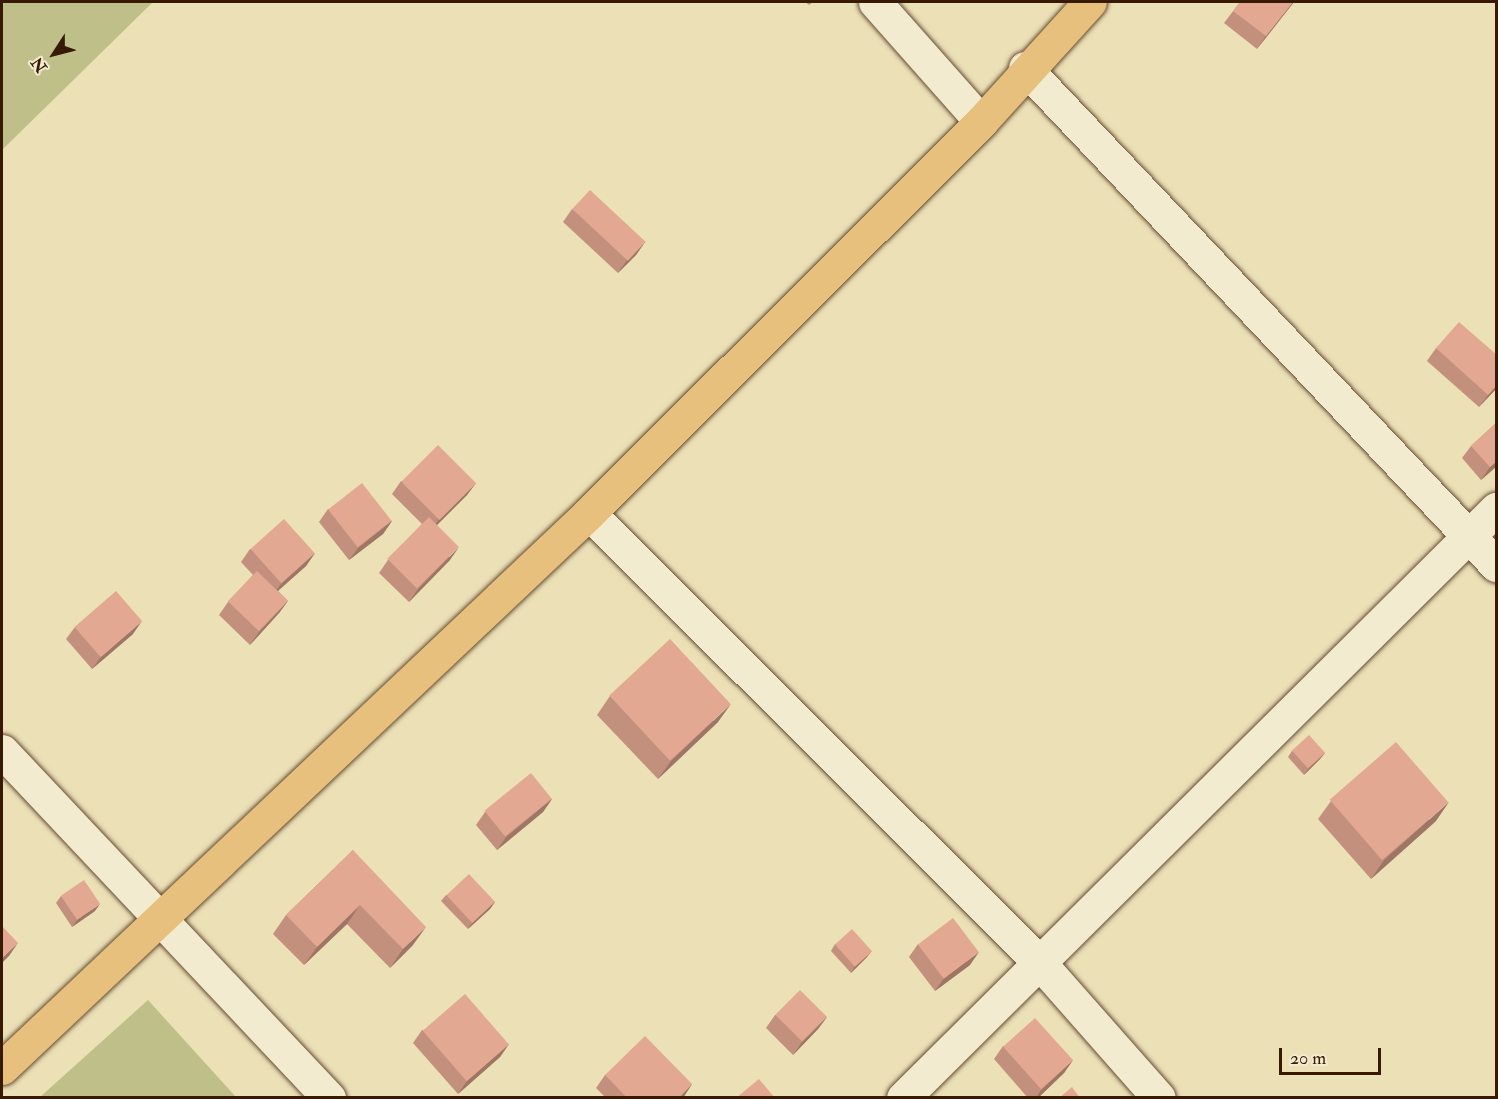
<!DOCTYPE html>
<html>
<head>
<meta charset="utf-8">
<style>
	body { margin:0 }
	#map { position:relative; width:1498px; height:1099px; overflow:hidden; background:#ece0b7; font-family:"IM FELL Double Pica",serif }
	div>[style] { position:absolute }
	[style*='--x'] { left:calc(var(--x)*1px); top:calc(var(--y)*1px); width:calc(var(--w)*1px); rotate:calc(var(--a)*1deg) }
	.green>* { inset:0; background:#bfc089 }
	.roads { filter:drop-shadow(0 0 2px #654c31) drop-shadow(0 0 2px #654c31) }
	.minor>* { height:33px; margin:-16.5px; padding:0 16.5px; transform-origin:16.5px; border-radius:16.5px; background:#f3ebd0 }
	.highway>* { height:33px; margin:-16.5px; padding:0 16.5px; transform-origin:16.5px; border-radius:16.5px; background:#e6c07c }
	.wall>* { inset:0; background:#c2907d }
	.shaded-wall>* { inset:0; background:#9e7666 }
	.building>* { inset:0; background:#e2a891; transform-origin:0 0 }
	span { translate:-50% -50%; white-space:nowrap; text-align:center; line-height:1.15; -webkit-text-stroke:5px #f3ebd0; paint-order:stroke }
	.frame { position:absolute; inset:0; border:3px solid #381a04; pointer-events:none }
	.north { position:absolute; left:24px; top:24px; width:60px; height:60px; -webkit-text-stroke:4px #f3ebd0; paint-order:stroke; rotate:234deg; font-size:16px; font-weight:700; line-height:24px; text-align:center; color:#381a04 }
	.north::after { content:''; display:block; margin:auto; width:21px; height:27px; background:#381a04; clip-path:polygon(50% 0,100% 100%,50% 72%,0 100%) }
	.scale { position:absolute; left:1279px; top:1048px; width:102px; height:27px; box-sizing:border-box; border:3px solid #381a04; border-top:0; padding-left:8px; font-size:18px; line-height:21px; white-space:nowrap; color:#381a04; -webkit-text-stroke:4px #f3ebd0; paint-order:stroke }
</style>
</head>
<body>
<div id="map">
	<div class="green">
		<i style="clip-path:polygon(2px 2px,153px 2px,2px 150px)"></i>
		<i style="clip-path:polygon(148px 1000px,236px 1097px,40px 1097px)"></i>
	</div>
	<div class="roads">
		<div class="minor">
			<i style="--x:875;--y:2;--w:160;--a:48.5"></i>
			<i style="--x:1025;--y:68;--w:685;--a:46.54"></i>
			<i style="--x:589;--y:513;--w:636;--a:44.94"></i>
			<i style="--x:1039;--y:962;--w:181;--a:48.6"></i>
			<i style="--x:2;--y:751;--w:477;--a:46.7"></i>
			<i style="--x:903;--y:1098;--w:836;--a:-44.81"></i>
		</div>
		<div class="highway">
			<i style="--x:2;--y:1068;--w:808;--a:-43.39"></i>
			<i style="--x:589;--y:513;--w:554;--a:-44.93"></i>
			<i style="--x:981;--y:122;--w:162;--a:-47.8"></i>
		</div>
	</div>
	<div class="wall">
		<i style="clip-path:polygon(805px 2px,813px 2px,809px 5px)"></i>
		<i style="clip-path:polygon(1240px 2px,1294px 2px,1257px 49px,1224px 23px)"></i>
		<i style="clip-path:polygon(572px 209px,645px 242px,636px 255px,618px 273px,563px 222px)"></i>
		<i style="clip-path:polygon(1436px 348px,1497px 355px,1497px 388px,1479px 407px,1427px 361px)"></i>
		<i style="clip-path:polygon(1497px 422px,1497px 466px,1481px 480px,1462px 458px,1471px 446px)"></i>
		<i style="clip-path:polygon(401px 481px,476px 483px,467px 495px,437px 525px,450px 560px,409px 602px,379px 573px,388px 560px,422px 524px,392px 494px)"></i>
		<i style="clip-path:polygon(328px 509px,392px 521px,383px 534px,349px 560px,319px 522px)"></i>
		<i style="clip-path:polygon(250px 549px,315px 553px,306px 566px,278px 591px,288px 601px,279px 613px,250px 645px,219px 615px,228px 602px,253px 575px,241px 562px)"></i>
		<i style="clip-path:polygon(75px 627px,133px 634px,92px 669px,66px 639px)"></i>
		<i style="clip-path:polygon(610px 696px,718px 722px,658px 779px,597px 715px)"></i>
		<i style="clip-path:polygon(1292px 751px,1325px 753px,1320px 759px,1304px 775px,1288px 757px)"></i>
		<i style="clip-path:polygon(552px 799px,543px 812px,497px 850px,476px 825px,485px 812px)"></i>
		<i style="clip-path:polygon(1331px 801px,1436px 821px,1371px 879px,1318px 819px)"></i>
		<i style="clip-path:polygon(353px 850px,413px 945px,390px 968px,347px 924px,304px 965px,273px 934px,286px 915px)"></i>
		<i style="clip-path:polygon(446px 895px,495px 902px,490px 909px,468px 929px,441px 901px)"></i>
		<i style="clip-path:polygon(61px 896px,95px 911px,72px 927px,56px 903px)"></i>
		<i style="clip-path:polygon(835px 944px,867px 957px,851px 973px,831px 951px)"></i>
		<i style="clip-path:polygon(918px 944px,970px 965px,935px 991px,909px 957px)"></i>
		<i style="clip-path:polygon(775px 1015px,827px 1017px,818px 1029px,793px 1055px,766px 1028px)"></i>
		<i style="clip-path:polygon(422px 1030px,509px 1044px,500px 1057px,458px 1094px,413px 1043px)"></i>
		<i style="clip-path:polygon(1003px 1046px,1073px 1060px,1064px 1073px,1038px 1098px,1028px 1098px,994px 1059px)"></i>
		<i style="clip-path:polygon(605px 1075px,692px 1084px,683px 1098px,606px 1098px,596px 1088px)"></i>
	</div>
	<div class="shaded-wall">
		<i style="clip-path:polygon(1293px 2px,1294px 2px,1257px 49px,1266px 36px)"></i>
		<i style="clip-path:polygon(645px 242px,636px 255px,618px 273px,627px 260px)"></i>
		<i style="clip-path:polygon(1497px 385px,1497px 388px,1479px 407px,1488px 395px)"></i>
		<i style="clip-path:polygon(1497px 461px,1497px 466px,1481px 480px,1490px 467px)"></i>
		<i style="clip-path:polygon(476px 483px,467px 495px,430px 532px,439px 519px)"></i>
		<i style="clip-path:polygon(392px 521px,383px 534px,349px 560px,358px 548px)"></i>
		<i style="clip-path:polygon(459px 547px,450px 560px,409px 602px,418px 589px)"></i>
		<i style="clip-path:polygon(315px 553px,306px 566px,272px 596px,281px 584px)"></i>
		<i style="clip-path:polygon(288px 601px,279px 613px,250px 645px,259px 632px)"></i>
		<i style="clip-path:polygon(142px 621px,133px 634px,92px 669px,101px 657px)"></i>
		<i style="clip-path:polygon(731px 704px,718px 722px,658px 779px,671px 761px)"></i>
		<i style="clip-path:polygon(1325px 753px,1320px 759px,1304px 775px,1309px 768px)"></i>
		<i style="clip-path:polygon(552px 799px,543px 812px,497px 850px,506px 837px)"></i>
		<i style="clip-path:polygon(1449px 802px,1436px 821px,1371px 879px,1384px 860px)"></i>
		<i style="clip-path:polygon(495px 902px,490px 909px,468px 929px,472px 923px)"></i>
		<i style="clip-path:polygon(100px 904px,95px 911px,72px 927px,77px 920px)"></i>
		<i style="clip-path:polygon(360px 905px,347px 924px,304px 965px,317px 947px)"></i>
		<i style="clip-path:polygon(426px 927px,413px 945px,390px 968px,403px 949px)"></i>
		<i style="clip-path:polygon(18px 943px,9px 956px,2px 963px,2px 958px)"></i>
		<i style="clip-path:polygon(872px 951px,867px 957px,851px 973px,855px 966px)"></i>
		<i style="clip-path:polygon(979px 952px,970px 965px,935px 991px,944px 978px)"></i>
		<i style="clip-path:polygon(827px 1017px,818px 1029px,793px 1055px,802px 1042px)"></i>
		<i style="clip-path:polygon(509px 1044px,500px 1057px,458px 1094px,467px 1081px)"></i>
		<i style="clip-path:polygon(1073px 1060px,1064px 1073px,1038px 1098px,1036px 1098px,1041px 1090px)"></i>
		<i style="clip-path:polygon(692px 1084px,683px 1098px,679px 1098px)"></i>
	</div>
	<div class="building">
		<i style="clip-path:polygon(1240px 2px,1293px 2px,1266px 36px,1233px 11px)"></i>
		<i style="left:590px;top:190px;width:76px;height:26px;rotate:43deg"></i>
		<i style="clip-path:polygon(1459px 322px,1497px 355px,1497px 385px,1488px 395px,1436px 348px)"></i>
		<i style="clip-path:polygon(1497px 422px,1497px 461px,1490px 467px,1471px 446px)"></i>
		<i style="left:438px;top:445px;width:54px;height:52px;rotate:45deg"></i>
		<i style="left:362px;top:483px;width:48px;height:43px;rotate:52deg"></i>
		<i style="left:429px;top:517px;width:42px;height:59px;rotate:45deg"></i>
		<i style="left:284px;top:519px;width:46px;height:45px;rotate:48deg"></i>
		<i style="left:257px;top:571px;width:43px;height:42px;rotate:44deg"></i>
		<i style="left:116px;top:591px;width:40px;height:55px;rotate:49deg"></i>
		<i style="left:670px;top:639px;width:89px;height:83px;rotate:47deg"></i>
		<i style="left:1309px;top:735px;width:24px;height:23px;rotate:48deg"></i>
		<i style="left:1396px;top:742px;width:80px;height:88px;rotate:49deg"></i>
		<i style="left:531px;top:773px;width:33px;height:60px;rotate:51deg"></i>
		<i style="clip-path:polygon(353px 850px,426px 927px,403px 949px,360px 905px,317px 947px,286px 915px)"></i>
		<i style="left:469px;top:874px;width:38px;height:31px;rotate:47deg"></i>
		<i style="left:84px;top:880px;width:29px;height:28px;rotate:56deg"></i>
		<i style="left:953px;top:918px;width:43px;height:44px;rotate:53deg"></i>
		<i style="clip-path:polygon(2px 926px,18px 943px,2px 958px)"></i>
		<i style="left:852px;top:929px;width:30px;height:23px;rotate:48deg"></i>
		<i style="left:800px;top:990px;width:38px;height:35px;rotate:45deg"></i>
		<i style="left:465px;top:994px;width:67px;height:56px;rotate:49deg"></i>
		<i style="left:1035px;top:1018px;width:57px;height:43px;rotate:48deg"></i>
		<i style="clip-path:polygon(645px 1036px,692px 1084px,679px 1098px,627px 1098px,605px 1075px)"></i>
		<i style="clip-path:polygon(759px 1079px,775px 1098px,736px 1098px)"></i>
		<i style="clip-path:polygon(1072px 1087px,1080px 1098px,1059px 1098px)"></i>
	</div>
	<div class="frame"></div>
	<div class="north">N</div>
	<div class="scale">20 m</div>
</div>
</body>
</html>
